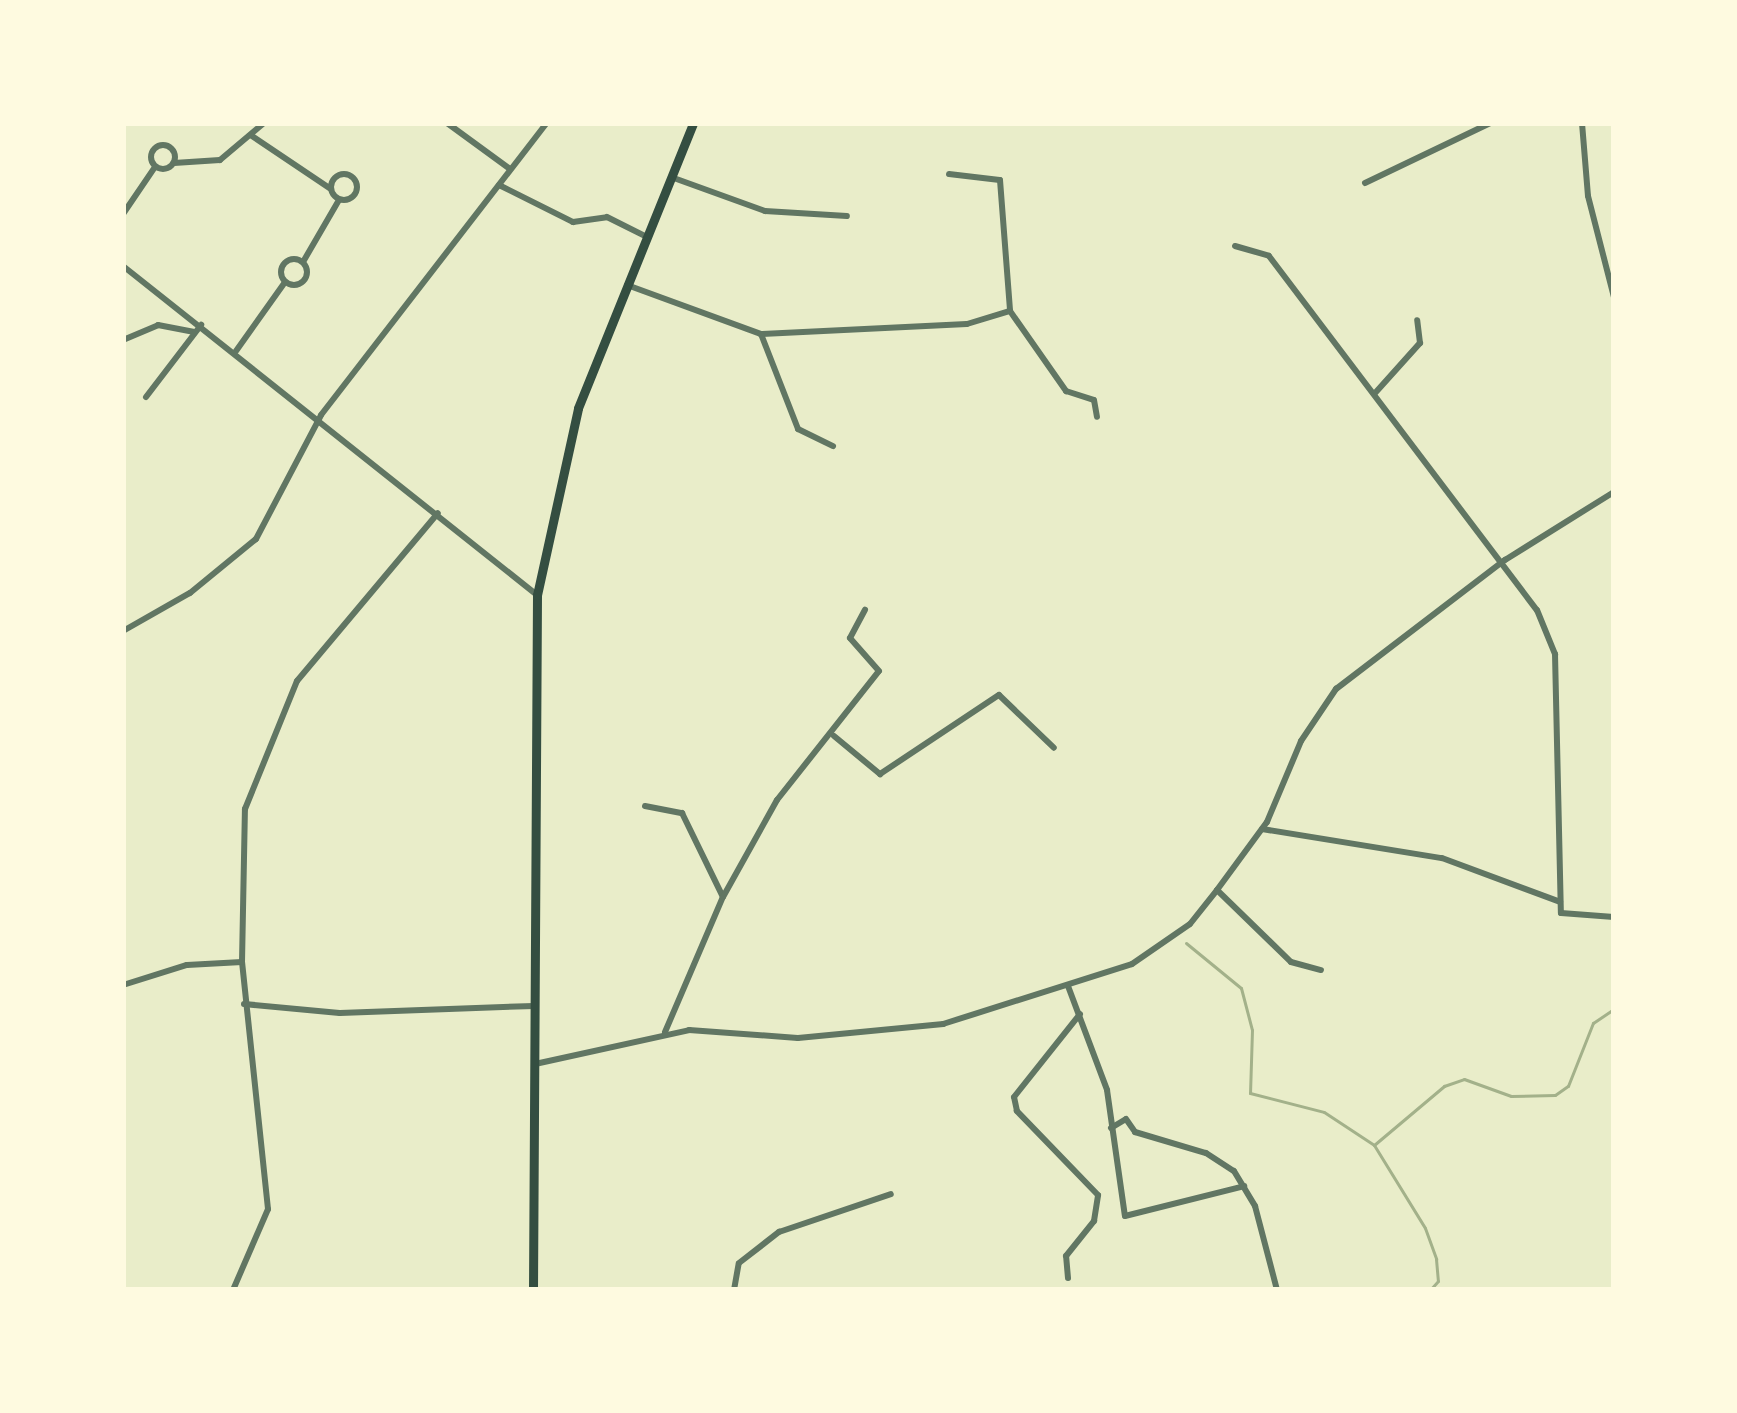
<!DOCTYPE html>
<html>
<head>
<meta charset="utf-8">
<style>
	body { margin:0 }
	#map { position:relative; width:1737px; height:1413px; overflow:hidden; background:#e9edc9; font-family:"Source Sans 3",sans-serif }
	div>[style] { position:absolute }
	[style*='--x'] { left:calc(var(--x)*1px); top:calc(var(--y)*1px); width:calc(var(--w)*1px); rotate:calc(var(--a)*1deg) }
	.stream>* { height:3px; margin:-1.5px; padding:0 1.5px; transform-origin:1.5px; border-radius:1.5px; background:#a3b18a }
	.minor>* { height:6px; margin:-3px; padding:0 3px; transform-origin:3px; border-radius:3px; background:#617663 }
	.minor>.ring { margin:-3px; padding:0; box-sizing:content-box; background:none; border:6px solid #617663; border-radius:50% }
	.primary>* { height:9px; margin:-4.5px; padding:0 4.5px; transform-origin:4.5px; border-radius:4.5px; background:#344e41 }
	span { translate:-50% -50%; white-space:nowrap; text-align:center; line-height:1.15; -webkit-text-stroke:10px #fefae0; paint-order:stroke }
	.frame { position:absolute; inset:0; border:126px solid #fefae0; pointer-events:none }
</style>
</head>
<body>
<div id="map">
	<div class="stream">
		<i style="--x:1186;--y:943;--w:71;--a:39.3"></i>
		<i style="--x:1241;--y:988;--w:43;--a:75.3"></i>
		<i style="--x:1252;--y:1030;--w:63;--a:91.8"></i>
		<i style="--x:1250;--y:1093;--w:76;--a:14.4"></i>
		<i style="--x:1324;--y:1112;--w:60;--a:33.4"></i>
		<i style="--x:1374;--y:1145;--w:97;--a:58.4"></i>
		<i style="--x:1425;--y:1228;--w:33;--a:70"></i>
		<i style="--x:1436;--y:1259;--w:22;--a:85"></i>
		<i style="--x:1438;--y:1281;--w:12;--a:132"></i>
		<i style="--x:1374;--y:1145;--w:92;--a:-40.1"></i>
		<i style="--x:1444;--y:1086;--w:21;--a:-19"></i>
		<i style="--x:1464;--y:1079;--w:50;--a:19.9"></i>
		<i style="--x:1511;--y:1096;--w:44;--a:-1.3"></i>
		<i style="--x:1555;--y:1095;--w:16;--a:-35"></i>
		<i style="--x:1568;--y:1086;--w:68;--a:-68.4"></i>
		<i style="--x:1593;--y:1023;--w:25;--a:-34"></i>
	</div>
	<div class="minor">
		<i style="--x:447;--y:123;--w:78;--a:36.1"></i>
		<i style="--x:1582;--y:123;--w:73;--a:85.3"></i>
		<i style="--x:1588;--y:196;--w:104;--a:75.6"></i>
		<i style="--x:252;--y:136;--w:95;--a:33.9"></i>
		<i class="ring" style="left:151px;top:145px;width:18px;height:18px"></i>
		<i style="--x:174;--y:163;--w:46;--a:-3.7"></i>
		<i style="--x:220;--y:160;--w:57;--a:-40.1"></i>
		<i class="ring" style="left:331px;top:174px;width:20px;height:20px"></i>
		<i style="--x:949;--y:174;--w:51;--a:6.7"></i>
		<i style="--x:1000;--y:180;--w:131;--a:85.6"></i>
		<i style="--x:1010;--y:311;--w:98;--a:55"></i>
		<i style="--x:1066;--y:391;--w:29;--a:18"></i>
		<i style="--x:1094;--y:400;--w:17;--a:80"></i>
		<i style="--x:671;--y:177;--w:100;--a:19.9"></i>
		<i style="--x:765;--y:211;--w:82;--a:3.5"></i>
		<i style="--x:1365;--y:183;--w:139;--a:-25.6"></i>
		<i style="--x:499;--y:185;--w:83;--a:26.6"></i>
		<i style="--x:573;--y:222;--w:34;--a:-8"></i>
		<i style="--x:607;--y:217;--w:45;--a:26.6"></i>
		<i style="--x:123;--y:214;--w:57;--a:-55.8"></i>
		<i style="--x:1235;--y:246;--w:35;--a:16"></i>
		<i style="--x:1269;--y:256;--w:444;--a:52.9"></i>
		<i style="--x:1537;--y:610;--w:48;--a:67.8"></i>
		<i style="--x:1555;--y:654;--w:259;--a:88.7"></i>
		<i style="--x:1561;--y:913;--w:53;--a:4.3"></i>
		<i class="ring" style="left:281px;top:259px;width:20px;height:20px"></i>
		<i style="--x:303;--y:262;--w:72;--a:-59.9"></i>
		<i style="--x:123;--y:266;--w:529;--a:38.47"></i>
		<i style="--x:627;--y:285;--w:143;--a:20.1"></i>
		<i style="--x:761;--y:334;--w:206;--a:-2.8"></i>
		<i style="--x:967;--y:324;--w:45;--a:-16.8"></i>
		<i style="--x:761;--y:334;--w:102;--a:68.7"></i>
		<i style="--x:798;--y:429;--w:39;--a:26"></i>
		<i style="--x:123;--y:340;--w:38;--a:-23"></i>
		<i style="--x:158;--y:325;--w:37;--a:11"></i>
		<i style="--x:236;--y:351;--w:85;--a:-54.6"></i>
		<i style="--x:1376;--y:392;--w:66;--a:-48.1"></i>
		<i style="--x:1420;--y:343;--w:23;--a:-97"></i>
		<i style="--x:146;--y:397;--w:91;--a:-52.6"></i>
		<i style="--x:123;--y:631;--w:77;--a:-29.6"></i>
		<i style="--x:190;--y:593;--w:85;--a:-39.3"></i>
		<i style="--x:256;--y:539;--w:140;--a:-62.3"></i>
		<i style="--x:321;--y:415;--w:369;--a:-52.3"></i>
		<i style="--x:834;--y:736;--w:60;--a:39.6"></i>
		<i style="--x:880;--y:774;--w:143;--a:-33.6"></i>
		<i style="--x:999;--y:695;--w:76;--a:43.9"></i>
		<i style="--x:645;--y:806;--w:38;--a:11"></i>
		<i style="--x:682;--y:813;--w:93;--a:64"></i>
		<i style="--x:1262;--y:829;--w:182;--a:9.2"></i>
		<i style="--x:1442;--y:858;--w:126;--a:20.4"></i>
		<i style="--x:1217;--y:890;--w:103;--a:44.2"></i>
		<i style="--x:1291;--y:962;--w:31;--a:15"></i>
		<i style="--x:123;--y:985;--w:67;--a:-17.4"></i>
		<i style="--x:187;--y:965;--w:55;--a:-3.1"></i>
		<i style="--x:1068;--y:986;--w:111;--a:69.4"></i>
		<i style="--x:1107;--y:1090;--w:127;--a:81.9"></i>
		<i style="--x:1125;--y:1216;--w:123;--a:-14.1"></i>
		<i style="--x:244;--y:1004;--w:96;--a:5.4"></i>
		<i style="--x:340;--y:1013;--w:194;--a:-2.1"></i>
		<i style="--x:665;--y:1032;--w:147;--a:-66.8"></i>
		<i style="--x:723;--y:897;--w:111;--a:-60.9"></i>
		<i style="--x:777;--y:800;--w:164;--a:-51.7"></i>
		<i style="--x:879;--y:671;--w:44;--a:-131.3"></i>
		<i style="--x:850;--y:638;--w:32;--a:-62"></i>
		<i style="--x:535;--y:1064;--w:158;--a:-12.4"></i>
		<i style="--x:689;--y:1030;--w:109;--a:4.2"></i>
		<i style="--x:798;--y:1038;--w:146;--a:-5.5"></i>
		<i style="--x:943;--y:1024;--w:198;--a:-17.6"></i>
		<i style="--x:1132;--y:964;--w:70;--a:-34.6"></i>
		<i style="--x:1190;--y:924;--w:43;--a:-51.5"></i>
		<i style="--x:1217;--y:890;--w:84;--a:-53.7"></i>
		<i style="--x:1267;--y:822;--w:88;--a:-67.2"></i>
		<i style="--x:1301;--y:741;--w:63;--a:-56.1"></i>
		<i style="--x:1336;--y:689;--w:213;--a:-37.4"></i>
		<i style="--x:1505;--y:560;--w:128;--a:-32"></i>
		<i style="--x:1111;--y:1128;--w:17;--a:-31"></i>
		<i style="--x:1126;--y:1119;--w:16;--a:55"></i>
		<i style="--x:1135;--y:1132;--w:74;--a:16.5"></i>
		<i style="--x:1206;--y:1153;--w:33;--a:33"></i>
		<i style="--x:1234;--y:1171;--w:41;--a:59"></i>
		<i style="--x:1255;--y:1206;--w:87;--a:75.3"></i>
		<i style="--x:1068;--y:1278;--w:22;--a:-95"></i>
		<i style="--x:1066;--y:1256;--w:45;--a:-51.3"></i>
		<i style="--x:1094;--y:1221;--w:26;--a:-81"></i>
		<i style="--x:1098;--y:1195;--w:117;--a:-134"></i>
		<i style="--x:1017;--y:1111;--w:14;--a:-102"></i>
		<i style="--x:1014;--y:1097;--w:106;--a:-51.5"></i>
		<i style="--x:233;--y:1290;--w:88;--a:-66.6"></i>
		<i style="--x:268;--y:1209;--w:248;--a:-96"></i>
		<i style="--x:242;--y:962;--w:153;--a:-88.9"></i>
		<i style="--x:245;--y:809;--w:138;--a:-67.9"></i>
		<i style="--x:297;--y:681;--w:219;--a:-50"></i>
		<i style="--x:734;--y:1290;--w:27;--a:-80"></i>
		<i style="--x:739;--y:1263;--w:51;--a:-37.8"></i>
		<i style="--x:779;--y:1232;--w:118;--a:-18.7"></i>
	</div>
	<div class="primary">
		<i style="--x:533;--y:1290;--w:695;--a:-89.67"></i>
		<i style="--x:537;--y:595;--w:191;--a:-77.6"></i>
		<i style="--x:578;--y:408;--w:307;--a:-68"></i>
	</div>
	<div class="frame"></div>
</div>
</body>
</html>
